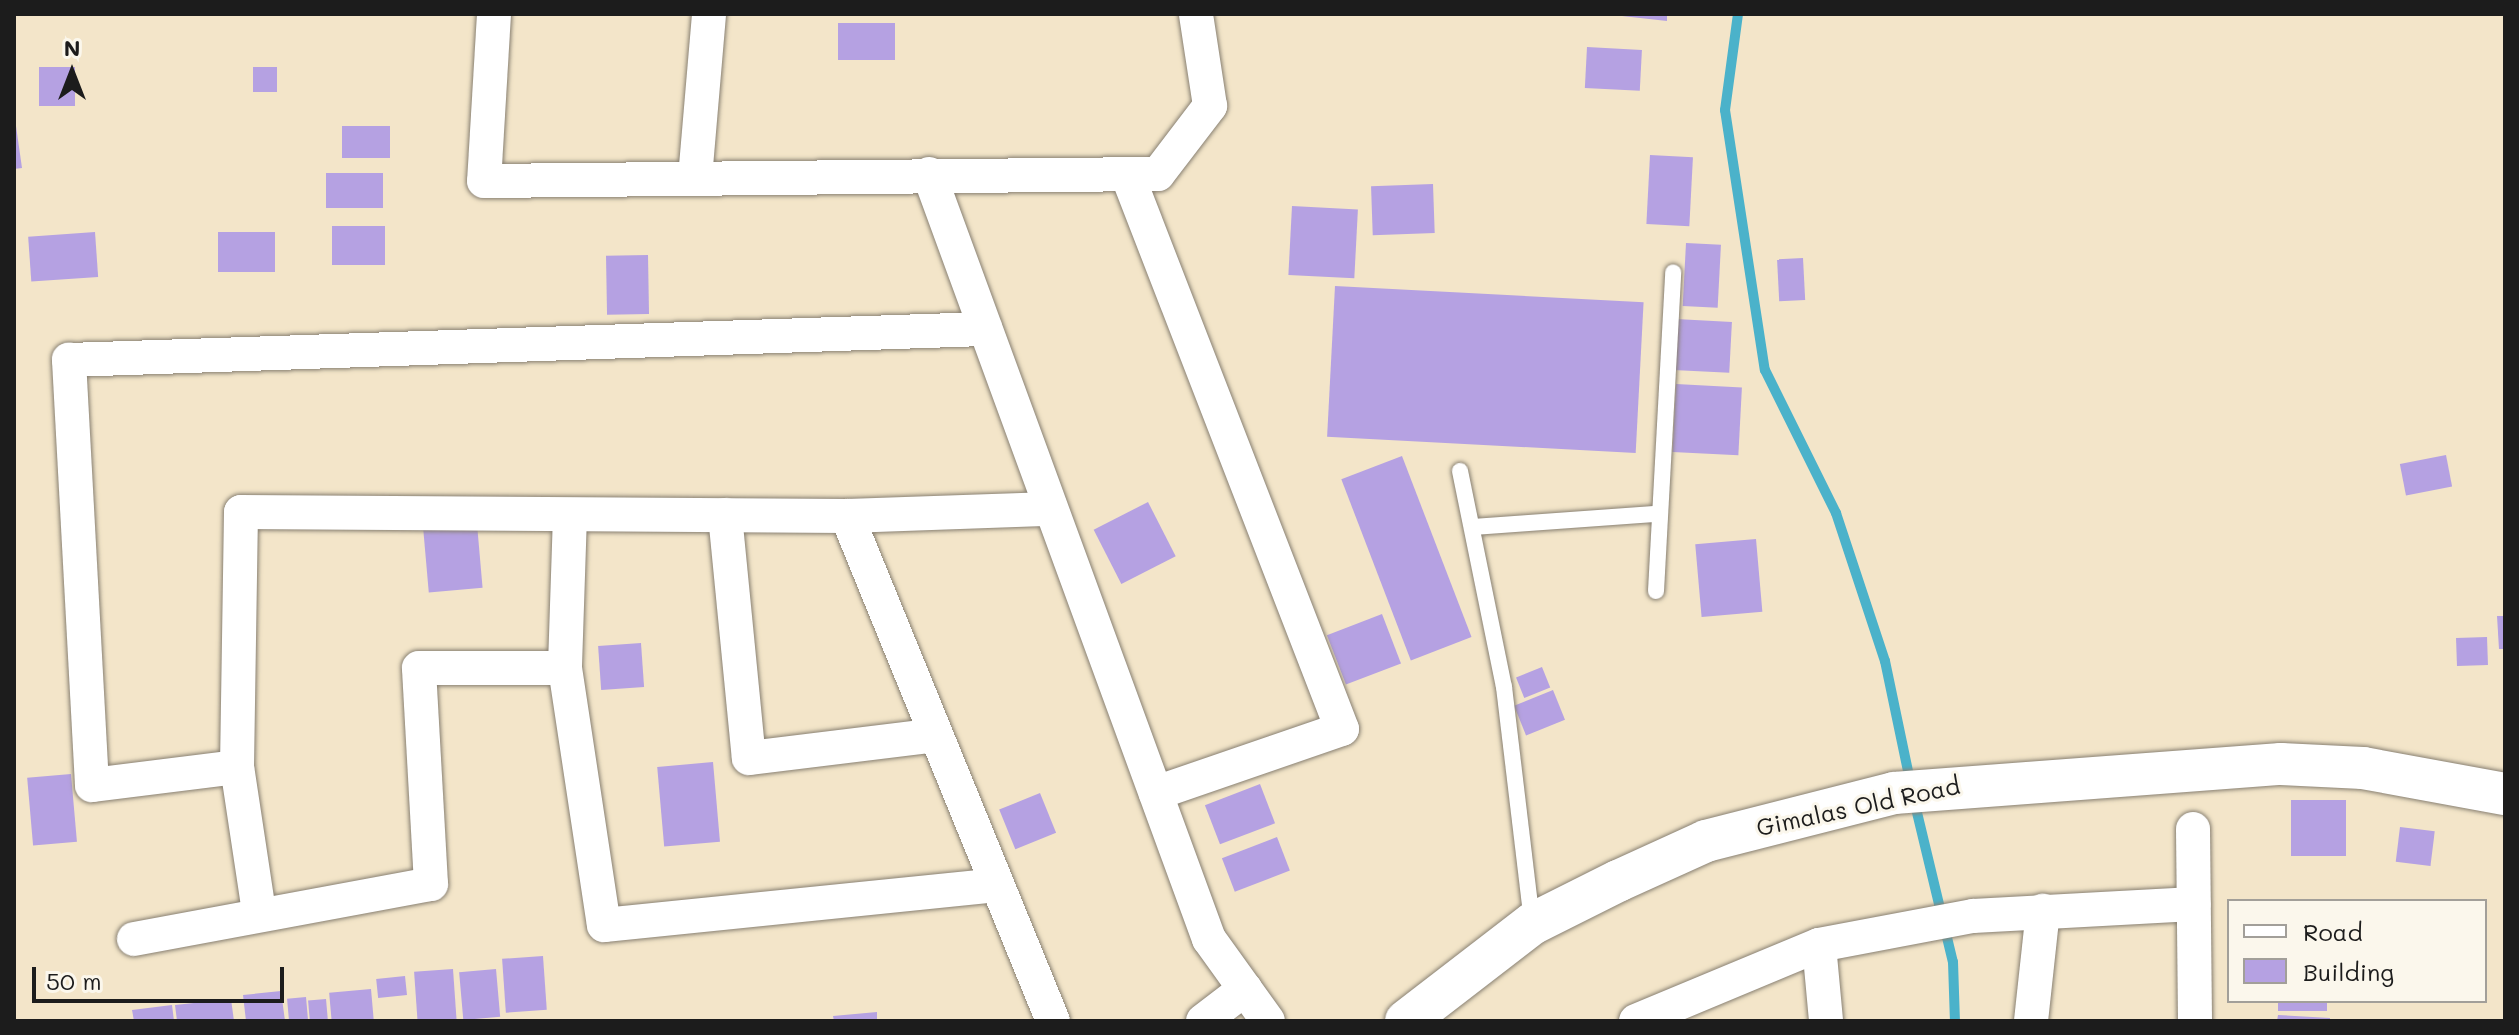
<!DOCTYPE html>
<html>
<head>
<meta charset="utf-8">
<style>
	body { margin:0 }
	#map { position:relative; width:2519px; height:1035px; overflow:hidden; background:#f3e5c9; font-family:Mali,sans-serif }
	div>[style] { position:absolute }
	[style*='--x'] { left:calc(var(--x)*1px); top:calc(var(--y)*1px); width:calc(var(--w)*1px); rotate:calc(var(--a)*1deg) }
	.stream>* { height:10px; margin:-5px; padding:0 5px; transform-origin:5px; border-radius:5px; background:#4bb2ca }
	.building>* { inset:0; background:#b5a1e2; transform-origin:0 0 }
	.roads { filter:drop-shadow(0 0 2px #888072) drop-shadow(0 0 2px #888072) }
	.service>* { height:16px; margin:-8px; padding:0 8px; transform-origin:8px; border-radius:8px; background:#fff }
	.minor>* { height:34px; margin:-17px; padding:0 17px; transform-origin:17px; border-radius:17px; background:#fff }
	.tertiary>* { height:42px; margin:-21px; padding:0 21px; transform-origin:21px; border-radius:21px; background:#fff }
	span { translate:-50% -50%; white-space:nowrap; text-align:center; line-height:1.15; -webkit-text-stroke:6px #fbf7ec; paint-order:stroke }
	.street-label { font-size:24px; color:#1c1c1c }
	.frame { position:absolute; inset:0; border:16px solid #1c1c1c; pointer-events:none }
	.legend { position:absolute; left:2227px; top:899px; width:260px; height:104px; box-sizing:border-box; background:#fbf7ec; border:2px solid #a29f99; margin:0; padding:10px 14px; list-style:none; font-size:24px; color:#1c1c1c }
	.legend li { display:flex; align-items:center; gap:16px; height:40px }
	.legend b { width:40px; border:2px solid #a29f99 }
	.north { position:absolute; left:32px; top:32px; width:80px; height:80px; -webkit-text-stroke:6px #fbf7ec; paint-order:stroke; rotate:0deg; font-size:22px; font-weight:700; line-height:32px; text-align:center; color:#1c1c1c }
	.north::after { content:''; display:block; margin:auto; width:28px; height:36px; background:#1c1c1c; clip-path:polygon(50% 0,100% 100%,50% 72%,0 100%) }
	.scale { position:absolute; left:32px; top:967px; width:252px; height:36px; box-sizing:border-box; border:4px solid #1c1c1c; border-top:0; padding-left:10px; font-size:24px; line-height:28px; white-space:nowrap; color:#1c1c1c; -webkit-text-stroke:6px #fbf7ec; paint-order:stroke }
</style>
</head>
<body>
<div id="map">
	<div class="stream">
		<i style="--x:1738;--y:14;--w:97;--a:97.7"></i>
		<i style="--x:1725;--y:110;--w:263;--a:81.3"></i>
		<i style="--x:1765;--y:370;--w:160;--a:63.6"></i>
		<i style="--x:1836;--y:513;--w:156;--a:71.7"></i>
		<i style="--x:1885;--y:661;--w:127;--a:78.2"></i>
		<i style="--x:1914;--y:800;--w:167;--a:76.5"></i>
		<i style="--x:1953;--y:962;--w:59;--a:88.1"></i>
	</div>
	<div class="building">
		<i style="clip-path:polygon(1604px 14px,1667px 14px,1667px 21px)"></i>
		<i style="left:895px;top:23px;width:37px;height:57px;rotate:90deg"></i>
		<i style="left:1587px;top:47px;width:55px;height:41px;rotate:3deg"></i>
		<i style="left:75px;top:67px;width:39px;height:36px;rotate:90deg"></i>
		<i style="left:253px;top:67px;width:24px;height:25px"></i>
		<i style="clip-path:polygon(14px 112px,22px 168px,14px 169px)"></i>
		<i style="left:342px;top:126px;width:48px;height:32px"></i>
		<i style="left:1650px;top:155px;width:43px;height:69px;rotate:3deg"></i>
		<i style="left:383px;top:173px;width:35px;height:57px;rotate:90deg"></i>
		<i style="left:1433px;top:184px;width:49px;height:62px;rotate:88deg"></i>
		<i style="left:1292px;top:206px;width:66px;height:69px;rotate:3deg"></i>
		<i style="left:332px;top:226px;width:53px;height:39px"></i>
		<i style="left:95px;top:232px;width:45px;height:67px;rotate:86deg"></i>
		<i style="left:218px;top:232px;width:57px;height:40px"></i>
		<i style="left:1686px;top:243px;width:35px;height:63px;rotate:3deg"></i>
		<i style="left:648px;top:255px;width:59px;height:42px;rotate:89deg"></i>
		<i style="left:1803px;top:258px;width:42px;height:26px;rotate:87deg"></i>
		<i style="left:1335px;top:286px;width:309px;height:151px;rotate:3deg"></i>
		<i style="left:1676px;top:319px;width:56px;height:51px;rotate:3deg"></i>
		<i style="left:1676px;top:384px;width:66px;height:68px;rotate:3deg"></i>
		<i style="left:2446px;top:455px;width:32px;height:47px;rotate:79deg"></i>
		<i style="left:1402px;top:456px;width:194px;height:65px;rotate:69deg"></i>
		<i style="left:1148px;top:502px;width:61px;height:61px;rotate:63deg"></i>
		<i style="left:477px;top:524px;width:64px;height:54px;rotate:85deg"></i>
		<i style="left:1756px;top:539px;width:73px;height:61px;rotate:85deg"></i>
		<i style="left:1382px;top:614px;width:53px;height:59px;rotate:69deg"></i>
		<i style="clip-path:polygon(2497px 616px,2505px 616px,2505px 649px,2499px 649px)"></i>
		<i style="left:2487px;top:637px;width:28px;height:31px;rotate:88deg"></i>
		<i style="left:641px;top:643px;width:44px;height:43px;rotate:86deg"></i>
		<i style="left:1542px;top:667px;width:22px;height:28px;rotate:68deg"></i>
		<i style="left:1553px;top:690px;width:32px;height:42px;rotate:68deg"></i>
		<i style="left:713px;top:762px;width:80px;height:56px;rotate:85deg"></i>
		<i style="left:71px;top:774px;width:68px;height:44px;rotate:85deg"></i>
		<i style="left:1260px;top:784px;width:42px;height:59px;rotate:69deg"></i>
		<i style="left:1040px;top:793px;width:43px;height:44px;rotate:68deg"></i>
		<i style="left:2291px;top:800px;width:55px;height:56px"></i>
		<i style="left:2400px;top:827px;width:35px;height:35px;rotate:7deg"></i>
		<i style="left:1277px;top:837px;width:36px;height:59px;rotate:69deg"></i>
		<i style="left:543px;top:956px;width:54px;height:41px;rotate:86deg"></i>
		<i style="left:453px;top:969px;width:52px;height:39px;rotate:86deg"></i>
		<i style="left:496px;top:969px;width:48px;height:37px;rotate:85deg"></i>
		<i style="left:405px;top:976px;width:19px;height:29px;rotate:84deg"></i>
		<i style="left:371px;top:989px;width:32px;height:42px;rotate:85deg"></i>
		<i style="clip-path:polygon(281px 991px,285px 1021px,246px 1021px,243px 995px)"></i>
		<i style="left:306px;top:997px;width:24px;height:19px;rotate:85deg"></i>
		<i style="clip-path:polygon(231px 999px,234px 1021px,177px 1021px,175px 1005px)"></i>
		<i style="left:326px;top:999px;width:22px;height:18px;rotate:85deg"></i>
		<i style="left:2278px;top:1001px;width:49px;height:10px"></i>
		<i style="clip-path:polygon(172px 1005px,174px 1021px,134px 1021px,132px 1010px)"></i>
		<i style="clip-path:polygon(877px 1012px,877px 1021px,834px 1021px,833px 1016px)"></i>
		<i style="clip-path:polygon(2278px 1015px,2330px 1018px,2330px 1021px,2277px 1021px)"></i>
	</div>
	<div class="roads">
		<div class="service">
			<i style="--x:1460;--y:471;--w:220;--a:78.5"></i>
			<i style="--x:1504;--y:687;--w:238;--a:83.2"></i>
			<i style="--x:1474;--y:527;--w:183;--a:-4.1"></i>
			<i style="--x:1656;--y:591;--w:319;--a:-86.9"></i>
		</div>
		<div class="minor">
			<i style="--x:494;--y:14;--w:167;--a:93.4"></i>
			<i style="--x:484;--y:181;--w:674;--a:-0.6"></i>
			<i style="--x:1158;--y:174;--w:86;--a:-52.6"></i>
			<i style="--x:1210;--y:106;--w:93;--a:-98.7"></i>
			<i style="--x:929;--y:174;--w:815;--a:69.9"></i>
			<i style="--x:1209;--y:939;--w:101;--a:54.3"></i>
			<i style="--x:1127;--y:174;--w:595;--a:68.82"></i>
			<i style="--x:1342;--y:729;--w:197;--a:161"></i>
			<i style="--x:695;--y:178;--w:165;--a:-85.1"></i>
			<i style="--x:570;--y:515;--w:153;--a:91.9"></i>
			<i style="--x:565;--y:668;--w:260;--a:81.4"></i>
			<i style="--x:604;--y:925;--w:395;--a:-5.8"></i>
			<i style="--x:725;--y:515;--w:244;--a:84.4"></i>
			<i style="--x:749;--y:758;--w:188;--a:-7"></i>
			<i style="--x:847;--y:516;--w:545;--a:67.81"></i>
			<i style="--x:237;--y:767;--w:146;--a:172.9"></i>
			<i style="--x:92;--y:785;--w:426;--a:-93.1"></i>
			<i style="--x:69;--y:360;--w:917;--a:-1.94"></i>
			<i style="--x:2193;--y:829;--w:192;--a:89.4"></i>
			<i style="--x:259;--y:912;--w:147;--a:-98.6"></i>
			<i style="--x:237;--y:767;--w:255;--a:-89.1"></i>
			<i style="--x:241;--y:512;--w:606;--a:0.38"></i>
			<i style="--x:847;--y:516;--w:204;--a:-2"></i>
			<i style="--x:134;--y:939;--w:302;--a:-10.5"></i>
			<i style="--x:431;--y:884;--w:216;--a:-93.2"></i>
			<i style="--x:419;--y:668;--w:146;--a:0"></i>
			<i style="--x:1819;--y:945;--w:76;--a:84.7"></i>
			<i style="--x:1203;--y:1021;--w:53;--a:-37.3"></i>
			<i style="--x:1636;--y:1021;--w:198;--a:-22.6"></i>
			<i style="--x:1819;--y:945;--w:157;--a:-10.7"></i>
			<i style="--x:1973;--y:916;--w:221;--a:-3.1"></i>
			<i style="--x:2031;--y:1021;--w:111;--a:-83.8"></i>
		</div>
		<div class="tertiary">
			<i style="--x:1406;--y:1021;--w:159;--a:-37.6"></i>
			<i style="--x:1532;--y:924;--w:96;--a:-26.6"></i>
			<i style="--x:1618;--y:881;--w:97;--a:-24.4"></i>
			<i style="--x:1706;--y:841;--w:194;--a:-14.3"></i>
			<i style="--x:1894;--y:793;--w:388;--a:-4.3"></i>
			<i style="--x:2281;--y:764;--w:82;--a:2.8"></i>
			<i style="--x:2363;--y:768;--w:144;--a:10.4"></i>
		</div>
	</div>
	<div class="street-label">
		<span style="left:1858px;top:806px;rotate:-12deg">Gimalas Old Road</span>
	</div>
	<div class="frame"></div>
	<ul class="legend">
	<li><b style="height:10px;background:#fff"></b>Road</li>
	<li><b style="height:22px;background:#b5a1e2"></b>Building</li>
	</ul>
	<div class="north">N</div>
	<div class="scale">50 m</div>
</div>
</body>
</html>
